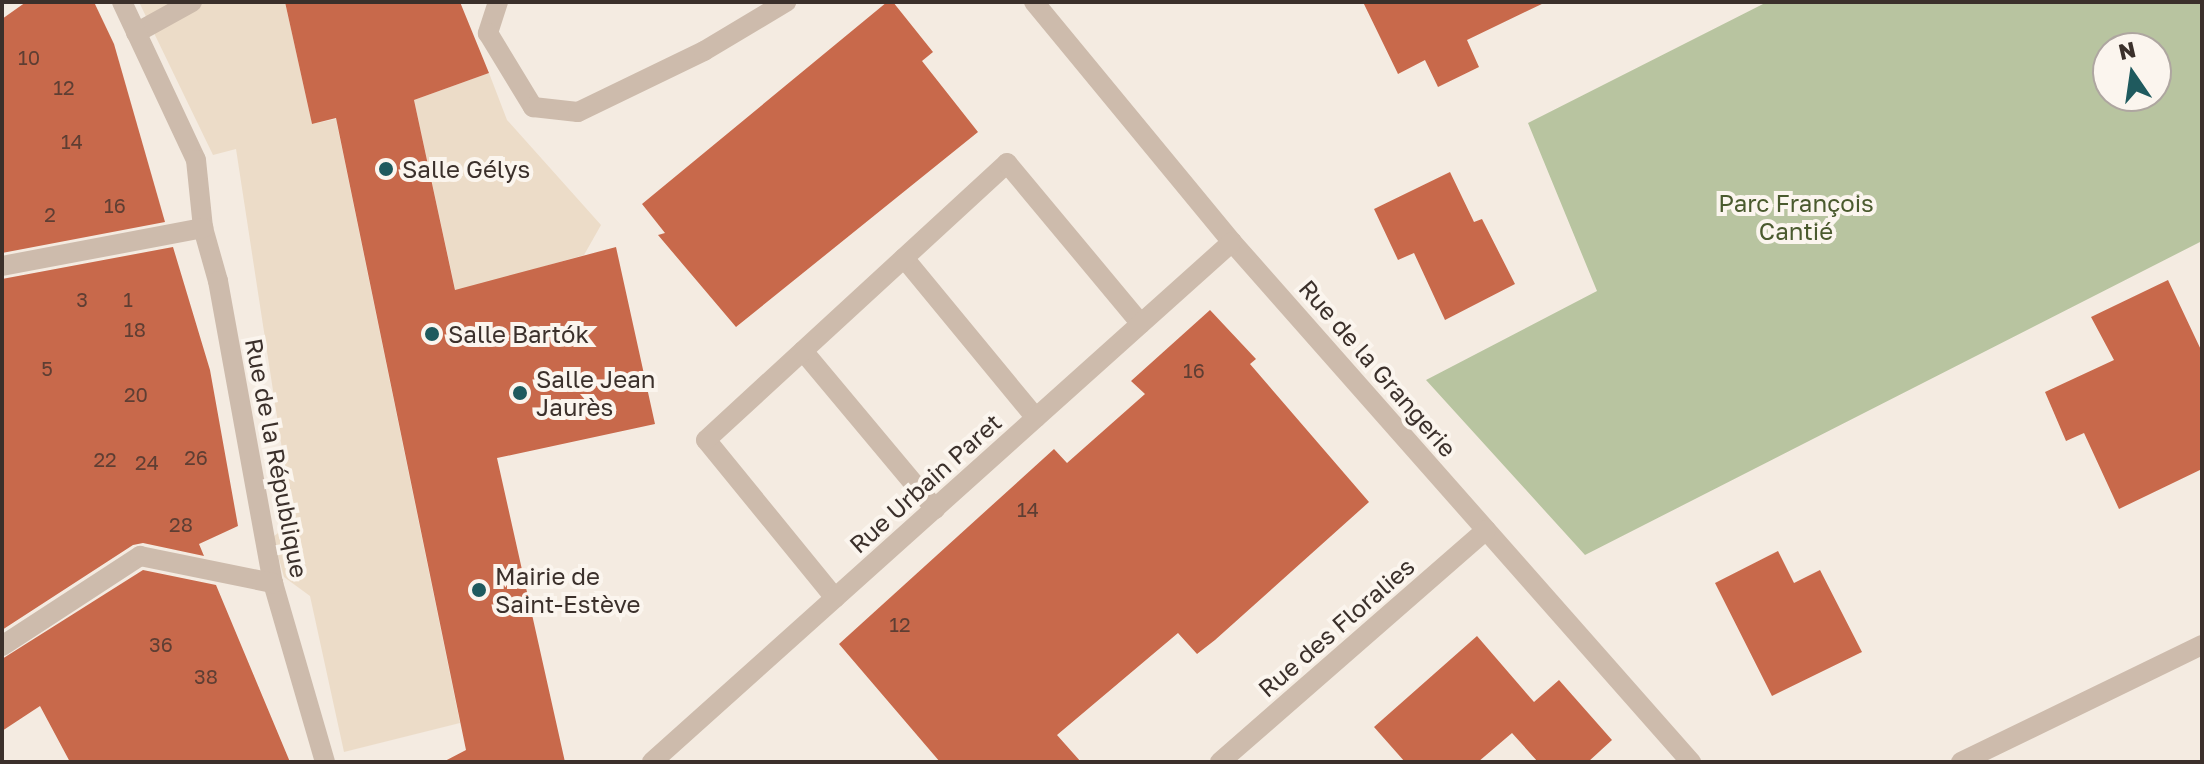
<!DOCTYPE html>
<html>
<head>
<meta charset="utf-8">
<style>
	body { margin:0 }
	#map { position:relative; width:2204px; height:764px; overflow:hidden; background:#f4ebe1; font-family:"Golos Text",sans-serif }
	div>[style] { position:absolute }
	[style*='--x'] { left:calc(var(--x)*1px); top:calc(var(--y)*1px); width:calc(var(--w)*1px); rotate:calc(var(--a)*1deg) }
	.green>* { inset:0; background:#b8c4a0 }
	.plaza>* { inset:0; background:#ecdcc8 }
	.building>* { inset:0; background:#c8694b }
	.service>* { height:20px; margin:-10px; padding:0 10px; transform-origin:10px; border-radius:10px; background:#cdbbac }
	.minor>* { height:20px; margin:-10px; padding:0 10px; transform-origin:10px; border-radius:10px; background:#cdbbac }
	.dots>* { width:22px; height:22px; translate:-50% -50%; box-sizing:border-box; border:4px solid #fbf5ee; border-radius:50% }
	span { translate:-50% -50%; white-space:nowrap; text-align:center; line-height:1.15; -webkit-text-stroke:8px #fbf5ee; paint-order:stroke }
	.number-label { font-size:20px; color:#5e3e33 }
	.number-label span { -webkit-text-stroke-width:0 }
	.poi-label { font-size:24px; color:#3b302b }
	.left { translate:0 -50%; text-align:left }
	.park-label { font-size:24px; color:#4a5a2e }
	.street-label { font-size:24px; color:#3b302b }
	.frame { position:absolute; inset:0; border:4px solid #3b302b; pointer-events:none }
	.north { position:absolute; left:2092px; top:32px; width:80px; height:80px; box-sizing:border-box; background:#fbf5ee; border:2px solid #aea6a0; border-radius:50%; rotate:347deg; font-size:22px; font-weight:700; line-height:32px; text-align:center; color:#3b302b }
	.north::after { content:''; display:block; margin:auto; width:28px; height:36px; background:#1f5a5e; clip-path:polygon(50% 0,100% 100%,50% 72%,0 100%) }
</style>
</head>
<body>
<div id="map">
	<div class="green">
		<i style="clip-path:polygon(evenodd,1767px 2px,2202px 2px,2202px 241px,1585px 555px,1426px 380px,1597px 291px,1528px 123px,1767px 2px,2108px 48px,2156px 48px,2156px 96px,2108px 96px,2108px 48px)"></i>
	</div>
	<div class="plaza">
		<i style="clip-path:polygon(139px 2px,285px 2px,312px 124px,336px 119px,460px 723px,344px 752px,310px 596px,284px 577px,273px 537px,293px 521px,236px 149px,213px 155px)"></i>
		<i style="clip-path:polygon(489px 73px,507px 120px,601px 225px,584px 255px,535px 269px,467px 344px,414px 100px)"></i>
	</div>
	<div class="building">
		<i style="clip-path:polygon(26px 2px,94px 2px,114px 44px,165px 222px,2px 253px,2px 19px)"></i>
		<i style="clip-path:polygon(285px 2px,460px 2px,489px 73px,414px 100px,455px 290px,616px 247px,655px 424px,497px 458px,565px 762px,443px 762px,466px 750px,336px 118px,312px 124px)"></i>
		<i style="clip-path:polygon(887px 2px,893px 2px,933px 52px,922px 61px,978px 132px,736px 327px,658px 235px,665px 233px,642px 204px)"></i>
		<i style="clip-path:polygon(1363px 2px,1546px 2px,1467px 40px,1479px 67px,1438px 87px,1425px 60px,1398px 74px)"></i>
		<i style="clip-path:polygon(1450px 172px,1474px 222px,1482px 219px,1515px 284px,1445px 320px,1414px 253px,1398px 260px,1374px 209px)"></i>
		<i style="clip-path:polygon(173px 247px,210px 370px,238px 526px,199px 544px,204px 556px,143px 543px,133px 545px,2px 630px,2px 279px)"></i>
		<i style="clip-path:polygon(2168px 280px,2202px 352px,2202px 469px,2119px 509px,2084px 433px,2066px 441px,2045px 392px,2114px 360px,2091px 317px)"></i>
		<i style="clip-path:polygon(1210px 310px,1256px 359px,1250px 364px,1369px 502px,1215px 640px,1197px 654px,1178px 633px,1057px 735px,1081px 762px,940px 762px,839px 644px,1054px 449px,1067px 463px,1145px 394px,1131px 381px)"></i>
		<i style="clip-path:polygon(1778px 551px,1794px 583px,1820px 570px,1862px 652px,1772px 696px,1715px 583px)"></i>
		<i style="clip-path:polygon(143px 570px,216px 585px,290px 762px,70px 762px,40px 706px,2px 731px,2px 659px)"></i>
		<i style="clip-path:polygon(1477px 636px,1534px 702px,1559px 680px,1612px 740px,1588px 762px,1538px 762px,1512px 733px,1478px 762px,1405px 762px,1374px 727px)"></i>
	</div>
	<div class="service">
		<i style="--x:136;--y:33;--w:64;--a:-29"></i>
		<i style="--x:904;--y:258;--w:207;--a:50.5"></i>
		<i style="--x:803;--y:351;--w:206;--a:50.1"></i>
		<i style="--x:835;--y:598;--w:204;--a:-129.2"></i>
		<i style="--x:706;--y:440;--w:409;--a:-42.6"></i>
		<i style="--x:1007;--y:163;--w:209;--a:50.2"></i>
	</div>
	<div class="minor">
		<i style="--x:122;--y:2;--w:174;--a:64.9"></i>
		<i style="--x:196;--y:160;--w:68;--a:84.1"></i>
		<i style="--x:203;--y:228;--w:55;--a:74.2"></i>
		<i style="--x:218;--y:281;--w:307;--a:79.7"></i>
		<i style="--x:273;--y:583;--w:186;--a:73.8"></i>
		<i style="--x:498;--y:2;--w:33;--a:108"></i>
		<i style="--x:488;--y:33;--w:87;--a:58.7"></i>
		<i style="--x:533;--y:107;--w:45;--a:6.3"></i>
		<i style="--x:578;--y:112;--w:140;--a:-25.8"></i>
		<i style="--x:704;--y:51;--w:96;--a:-30.9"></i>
		<i style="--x:1034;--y:2;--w:311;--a:50.5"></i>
		<i style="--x:1232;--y:242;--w:694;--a:48.57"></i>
		<i style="--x:2;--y:266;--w:205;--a:-10.7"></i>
		<i style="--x:2;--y:646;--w:165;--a:-33.1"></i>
		<i style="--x:140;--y:556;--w:136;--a:11.5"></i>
		<i style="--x:652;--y:762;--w:779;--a:-41.88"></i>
		<i style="--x:1220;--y:762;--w:353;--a:-41.1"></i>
		<i style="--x:1961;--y:762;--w:268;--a:-25.9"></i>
	</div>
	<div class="dots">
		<i style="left:386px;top:169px;background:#1f5a5e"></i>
		<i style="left:432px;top:334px;background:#1f5a5e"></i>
		<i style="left:520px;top:393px;background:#1f5a5e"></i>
		<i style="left:479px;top:590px;background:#1f5a5e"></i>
	</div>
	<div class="number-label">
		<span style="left:29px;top:57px">10</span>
		<span style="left:64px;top:87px">12</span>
		<span style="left:72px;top:141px">14</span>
		<span style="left:115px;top:205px">16</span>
		<span style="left:50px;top:214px">2</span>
		<span style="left:82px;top:299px">3</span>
		<span style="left:128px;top:299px">1</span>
		<span style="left:135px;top:329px">18</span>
		<span style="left:47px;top:368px">5</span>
		<span style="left:1194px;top:370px">16</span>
		<span style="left:136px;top:394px">20</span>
		<span style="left:196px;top:457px">26</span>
		<span style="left:105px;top:459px">22</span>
		<span style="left:147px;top:462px">24</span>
		<span style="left:1028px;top:509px">14</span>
		<span style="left:181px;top:524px">28</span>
		<span style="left:900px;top:624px">12</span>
		<span style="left:161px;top:644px">36</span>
		<span style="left:206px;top:676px">38</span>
	</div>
	<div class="poi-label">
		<span class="left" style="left:402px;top:169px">Salle Gélys</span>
		<span class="left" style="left:448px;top:334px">Salle Bartók</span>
		<span class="left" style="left:536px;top:393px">Salle Jean<br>Jaurès</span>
		<span class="left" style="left:495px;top:590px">Mairie de<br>Saint-Estève</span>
	</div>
	<div class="park-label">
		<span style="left:1796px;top:217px">Parc François<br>Cantié</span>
	</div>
	<div class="street-label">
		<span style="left:1378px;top:368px;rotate:49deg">Rue de la Grangerie</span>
		<span style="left:277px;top:458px;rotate:79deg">Rue de la République</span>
		<span style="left:925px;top:483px;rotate:-42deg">Rue Urbain Paret</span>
		<span style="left:1336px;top:627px;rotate:-41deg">Rue des Floralies</span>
	</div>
	<div class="frame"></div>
	<div class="north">N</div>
</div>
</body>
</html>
